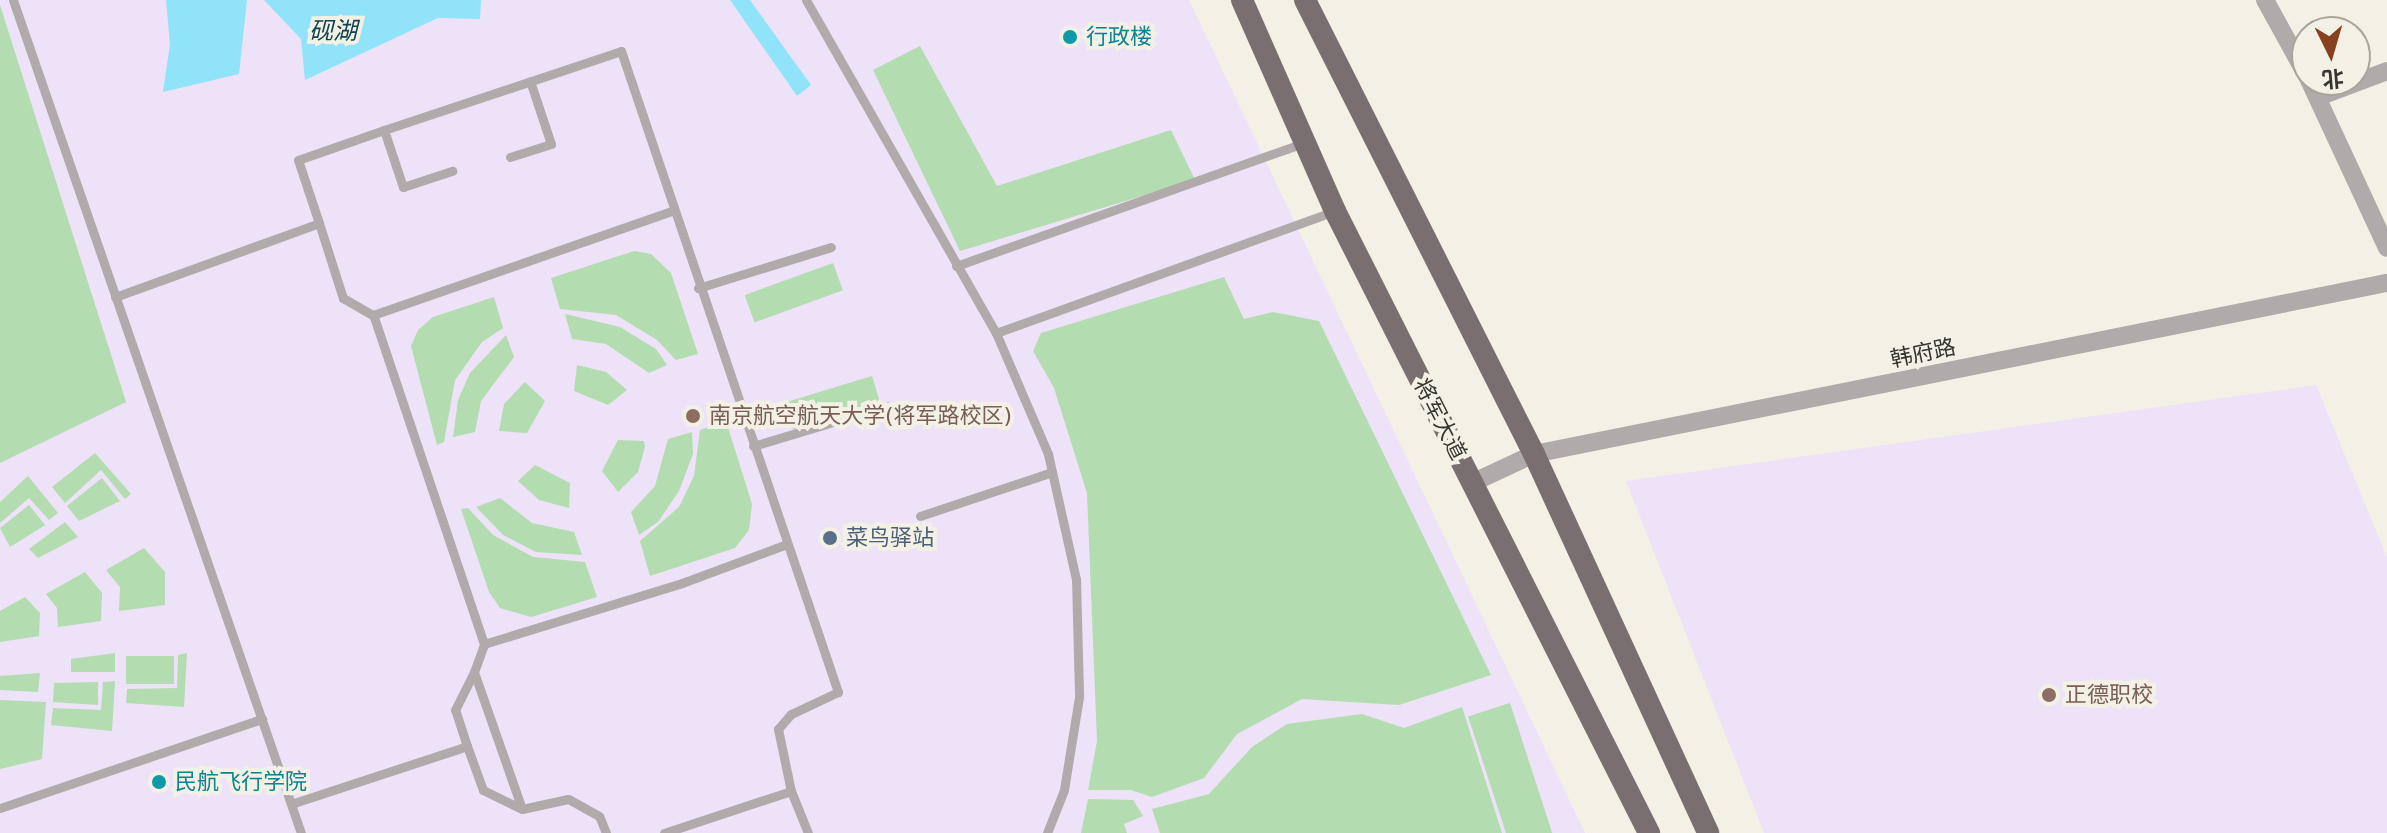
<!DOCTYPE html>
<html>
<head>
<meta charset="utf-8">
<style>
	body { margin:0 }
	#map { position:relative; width:2387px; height:833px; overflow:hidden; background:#f3f1e5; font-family:"DejaVu Sans","Noto Sans SC",sans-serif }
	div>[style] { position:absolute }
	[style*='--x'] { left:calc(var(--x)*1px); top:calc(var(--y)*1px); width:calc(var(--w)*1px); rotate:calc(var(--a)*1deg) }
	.education>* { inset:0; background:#ede2f7 }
	.green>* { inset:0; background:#b3dcb0; transform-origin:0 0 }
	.water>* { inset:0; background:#91e3fa }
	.service>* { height:9px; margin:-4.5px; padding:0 4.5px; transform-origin:4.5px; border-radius:4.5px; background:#b0aaab }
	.minor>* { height:18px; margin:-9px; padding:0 9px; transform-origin:9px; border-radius:9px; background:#b0aaab }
	.primary>* { height:22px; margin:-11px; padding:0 11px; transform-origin:11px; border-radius:11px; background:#796f71 }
	.dots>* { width:22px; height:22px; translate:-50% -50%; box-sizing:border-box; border:4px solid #f3f1e5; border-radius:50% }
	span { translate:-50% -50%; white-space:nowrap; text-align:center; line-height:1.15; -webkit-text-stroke:8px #f3f1e5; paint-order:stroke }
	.culture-label { font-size:22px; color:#0d838f }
	.left { translate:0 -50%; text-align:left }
	.street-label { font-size:22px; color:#363531 }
	.education-label { font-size:22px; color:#785e54 }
	.service-label { font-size:22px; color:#4e5e75 }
	.water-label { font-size:24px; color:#124350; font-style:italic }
	.north { position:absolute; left:2291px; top:16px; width:80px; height:80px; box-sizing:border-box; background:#f3f1e5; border:2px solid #a7a69d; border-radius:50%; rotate:175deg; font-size:22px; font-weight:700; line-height:32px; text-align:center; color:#363531 }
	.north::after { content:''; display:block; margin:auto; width:28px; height:36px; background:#88411f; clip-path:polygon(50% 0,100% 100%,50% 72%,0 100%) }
</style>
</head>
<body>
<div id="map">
	<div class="education">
		<i style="clip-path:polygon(0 0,1189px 0,1585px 833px,0 833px)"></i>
		<i style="clip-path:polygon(2316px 385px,2387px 557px,2387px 833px,1764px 833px,1626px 481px)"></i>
	</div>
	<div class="green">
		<i style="clip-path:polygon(0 5px,126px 402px,0 463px)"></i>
		<i style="clip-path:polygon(920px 46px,997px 186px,1171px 130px,1195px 180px,960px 251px,873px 70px)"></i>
		<i style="clip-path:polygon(634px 251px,651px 254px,671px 273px,698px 354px,676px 360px,657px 340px,616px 315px,560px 309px,551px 278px)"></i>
		<i style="left:833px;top:263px;width:29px;height:94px;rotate:70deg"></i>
		<i style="clip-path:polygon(1224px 277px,1244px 319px,1273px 312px,1319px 321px,1491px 675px,1399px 705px,1302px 699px,1237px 734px,1204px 778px,1152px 797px,1131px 790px,1088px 790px,1097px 741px,1087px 493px,1054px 388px,1033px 351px,1041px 333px)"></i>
		<i style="clip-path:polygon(494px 297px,503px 328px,482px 342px,455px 380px,444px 442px,437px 445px,411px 346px,418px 330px,433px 317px)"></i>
		<i style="clip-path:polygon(565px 314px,620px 327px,656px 349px,667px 365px,649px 373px,606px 344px,572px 339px)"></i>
		<i style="clip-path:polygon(506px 335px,514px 357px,481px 401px,475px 432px,453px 437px,458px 400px,470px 373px)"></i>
		<i style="clip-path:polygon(577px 365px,606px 372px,627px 390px,608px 405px,574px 391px)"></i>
		<i style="left:872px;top:376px;width:28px;height:91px;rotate:73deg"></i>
		<i style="clip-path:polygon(525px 382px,545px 401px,527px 433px,499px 431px,504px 404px)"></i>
		<i style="clip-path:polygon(726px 421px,752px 504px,749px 530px,735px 548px,650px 576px,640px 541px,679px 507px,694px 476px,700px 430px)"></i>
		<i style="clip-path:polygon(692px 432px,693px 454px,679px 491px,658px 522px,639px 535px,631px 512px,655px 486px,668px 439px)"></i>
		<i style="clip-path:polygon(618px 440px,644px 441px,645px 447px,638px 472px,618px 492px,602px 471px)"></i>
		<i style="clip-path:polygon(95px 453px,131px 494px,125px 499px,101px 470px,65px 503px,52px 487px)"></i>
		<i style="clip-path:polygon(535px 465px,570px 483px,569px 508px,539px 500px,518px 481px)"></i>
		<i style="clip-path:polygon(28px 476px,58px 513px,49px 520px,29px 498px,0 523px,0 502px)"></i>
		<i style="clip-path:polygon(102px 478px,120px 501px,79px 521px,67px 506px)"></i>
		<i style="clip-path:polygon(500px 498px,532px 523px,574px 532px,582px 555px,536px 552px,503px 535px,476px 507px)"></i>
		<i style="clip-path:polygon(29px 505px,45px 525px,10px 547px,0 528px)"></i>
		<i style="clip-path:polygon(468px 508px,493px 535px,533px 557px,585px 562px,597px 597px,531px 617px,500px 608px,489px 592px,461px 509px)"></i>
		<i style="clip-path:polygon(65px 522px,78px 537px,38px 558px,29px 549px)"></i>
		<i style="clip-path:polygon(144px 548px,165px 572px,165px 605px,119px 611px,120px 587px,106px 570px)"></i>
		<i style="clip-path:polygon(85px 572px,102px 593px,101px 621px,58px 627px,57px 608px,46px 594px)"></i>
		<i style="clip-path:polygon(25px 597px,40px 613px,39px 636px,0 642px,0 611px)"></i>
		<i style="clip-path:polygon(115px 653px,115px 672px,71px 672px,71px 659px)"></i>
		<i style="clip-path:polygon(187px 653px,184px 707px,126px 703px,127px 689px,177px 688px,178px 655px)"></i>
		<i style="left:174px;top:656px;width:28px;height:48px;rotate:90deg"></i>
		<i style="clip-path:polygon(40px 673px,38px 692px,0 690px,0 676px)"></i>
		<i style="clip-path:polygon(115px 681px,112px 731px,51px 725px,53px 708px,101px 710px,103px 682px)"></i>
		<i style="clip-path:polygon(98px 682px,98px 705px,53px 702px,54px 683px)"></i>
		<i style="clip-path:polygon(0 700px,46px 702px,42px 759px,0 769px)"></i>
		<i style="left:1510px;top:703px;width:137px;height:44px;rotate:72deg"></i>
		<i style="clip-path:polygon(1462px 707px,1502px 833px,1160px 833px,1152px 809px,1209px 794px,1252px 747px,1287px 724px,1362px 714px,1404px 728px)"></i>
		<i style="clip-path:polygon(1088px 799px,1133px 800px,1143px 816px,1124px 824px,1127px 833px,1081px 833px)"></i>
	</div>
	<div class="water">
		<i style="clip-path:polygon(166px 0,247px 0,239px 74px,163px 92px,170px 44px)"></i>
		<i style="clip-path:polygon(264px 0,481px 0,480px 19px,438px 18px,305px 80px,301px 39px)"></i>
		<i style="clip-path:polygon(730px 0,750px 0,811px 85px,797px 96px)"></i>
	</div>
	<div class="service">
		<i style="--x:13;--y:0;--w:881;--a:70.93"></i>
		<i style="--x:806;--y:0;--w:383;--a:60.3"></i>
		<i style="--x:996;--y:333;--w:132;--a:66.7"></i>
		<i style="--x:1048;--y:454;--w:128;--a:77.4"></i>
		<i style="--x:1076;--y:579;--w:118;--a:88.5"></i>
		<i style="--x:1079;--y:697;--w:94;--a:99.2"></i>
		<i style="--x:1064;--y:790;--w:46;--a:111.6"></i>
		<i style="--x:384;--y:130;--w:250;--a:-18.4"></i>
		<i style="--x:621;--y:51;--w:677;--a:71.3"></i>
		<i style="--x:838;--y:692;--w:52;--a:154.9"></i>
		<i style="--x:791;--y:714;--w:20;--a:131"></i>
		<i style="--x:778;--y:729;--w:63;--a:78.2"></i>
		<i style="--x:510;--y:157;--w:43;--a:-17.6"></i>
		<i style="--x:551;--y:144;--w:66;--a:-108.4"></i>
		<i style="--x:319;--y:223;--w:66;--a:-108.4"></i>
		<i style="--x:298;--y:160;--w:91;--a:-19.2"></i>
		<i style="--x:384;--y:130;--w:60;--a:71.6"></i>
		<i style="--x:403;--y:187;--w:52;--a:-18.1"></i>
		<i style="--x:956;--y:266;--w:368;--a:-19.5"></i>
		<i style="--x:698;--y:288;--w:139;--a:-17.1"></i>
		<i style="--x:115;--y:297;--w:217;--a:-19.9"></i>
		<i style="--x:319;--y:223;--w:79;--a:72.3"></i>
		<i style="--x:343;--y:298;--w:34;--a:30"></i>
		<i style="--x:996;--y:333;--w:360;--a:-19.8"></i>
		<i style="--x:753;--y:446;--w:139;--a:-16.7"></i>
		<i style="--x:920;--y:516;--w:139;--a:-18.4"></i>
		<i style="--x:484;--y:644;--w:347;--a:-108.6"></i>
		<i style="--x:373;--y:315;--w:317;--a:-19.2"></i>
		<i style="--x:467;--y:746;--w:38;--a:-108"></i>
		<i style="--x:455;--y:710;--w:42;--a:-63.4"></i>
		<i style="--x:291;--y:804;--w:185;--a:-18.2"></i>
		<i style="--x:467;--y:746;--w:47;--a:70"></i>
		<i style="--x:483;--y:790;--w:43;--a:26"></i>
		<i style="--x:0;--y:808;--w:277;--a:-18.8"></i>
		<i style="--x:606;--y:833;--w:18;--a:-112"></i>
		<i style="--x:599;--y:816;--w:35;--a:-151"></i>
		<i style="--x:568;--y:799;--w:47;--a:167.7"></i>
		<i style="--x:522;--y:809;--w:145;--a:-109.3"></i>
		<i style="--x:474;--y:672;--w:30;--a:-70"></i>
		<i style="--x:484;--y:644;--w:207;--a:-17.1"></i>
		<i style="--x:682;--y:583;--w:112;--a:-20.4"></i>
		<i style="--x:664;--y:833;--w:134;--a:-18.3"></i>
		<i style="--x:791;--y:791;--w:45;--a:68"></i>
	</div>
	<div class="minor">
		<i style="--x:2265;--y:0;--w:87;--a:61.1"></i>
		<i style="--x:2309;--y:80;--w:185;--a:65.1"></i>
		<i style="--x:2318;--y:97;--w:74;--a:-20.6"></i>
		<i style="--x:1472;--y:483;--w:68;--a:-25.1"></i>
		<i style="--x:1534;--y:454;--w:870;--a:-11.34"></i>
	</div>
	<div class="primary">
		<i style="--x:1242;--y:0;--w:231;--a:66.2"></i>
		<i style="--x:1335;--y:211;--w:697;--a:63.21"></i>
		<i style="--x:1305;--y:0;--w:508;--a:63.23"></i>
		<i style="--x:1534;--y:454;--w:417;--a:65.3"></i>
	</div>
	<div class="dots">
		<i style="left:1070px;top:37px;background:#0f9aa8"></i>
		<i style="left:693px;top:416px;background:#8d6e63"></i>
		<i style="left:830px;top:538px;background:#5c6f8a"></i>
		<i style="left:2049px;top:695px;background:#8d6e63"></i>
		<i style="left:159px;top:782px;background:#0f9aa8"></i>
	</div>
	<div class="culture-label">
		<span class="left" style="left:1086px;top:37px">行政楼</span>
		<span class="left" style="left:175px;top:782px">民航飞行学院</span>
	</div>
	<div class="street-label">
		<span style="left:1923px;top:353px;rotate:-12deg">韩府路</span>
		<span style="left:1440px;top:419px;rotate:63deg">将军大道</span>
	</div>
	<div class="education-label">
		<span class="left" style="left:709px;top:416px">南京航空航天大学(将军路校区)</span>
		<span class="left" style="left:2065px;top:695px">正德职校</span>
	</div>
	<div class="service-label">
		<span class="left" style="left:846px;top:538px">菜鸟驿站</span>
	</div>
	<div class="water-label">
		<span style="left:333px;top:32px">砚湖</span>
	</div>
	<div class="north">北</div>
</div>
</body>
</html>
